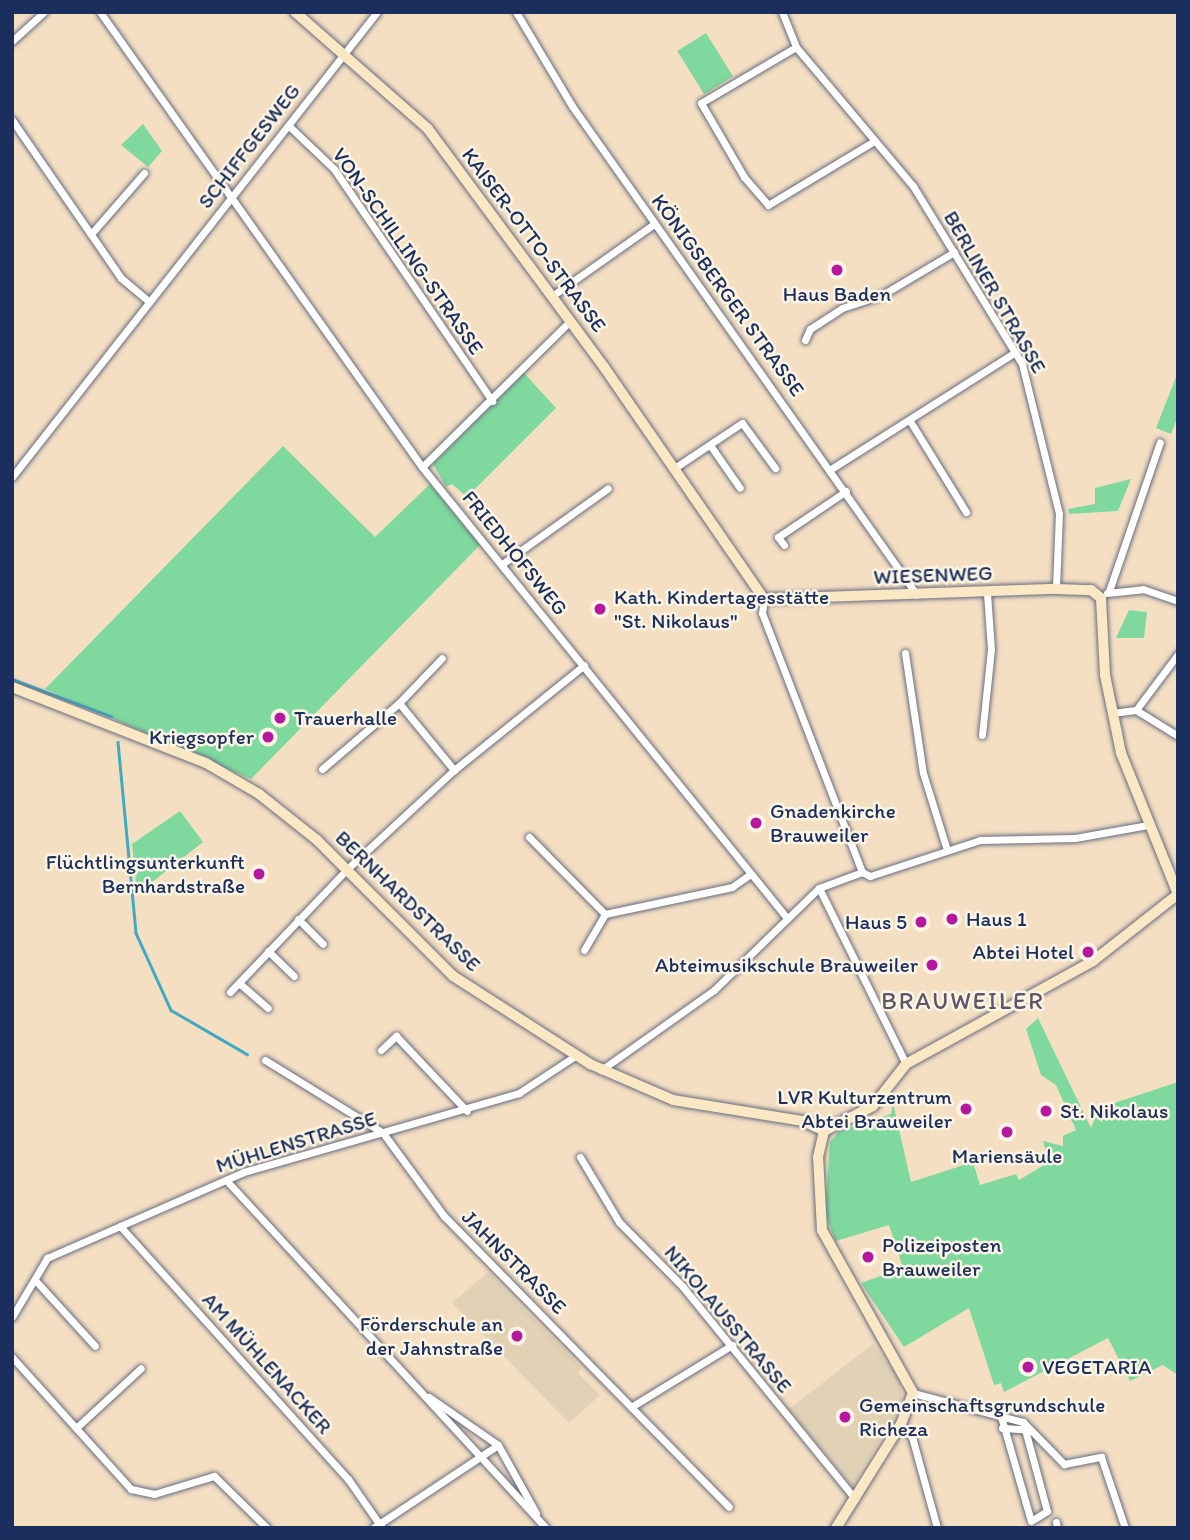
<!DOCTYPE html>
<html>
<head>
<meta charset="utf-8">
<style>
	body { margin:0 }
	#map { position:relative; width:1190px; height:1540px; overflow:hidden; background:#f5dfc3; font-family:Itim,sans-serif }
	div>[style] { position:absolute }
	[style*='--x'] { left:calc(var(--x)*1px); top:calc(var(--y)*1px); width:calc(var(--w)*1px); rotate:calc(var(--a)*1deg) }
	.built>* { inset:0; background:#e1d2b6 }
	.green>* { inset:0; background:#7fd99e; transform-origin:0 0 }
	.stream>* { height:2.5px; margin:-1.25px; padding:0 1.25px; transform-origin:1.25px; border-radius:1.25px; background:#40aabf }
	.roads { filter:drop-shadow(0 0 2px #676d81) drop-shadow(0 0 2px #676d81) }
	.street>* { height:7px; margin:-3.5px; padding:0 3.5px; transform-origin:3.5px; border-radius:3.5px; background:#fff }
	.secondary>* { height:10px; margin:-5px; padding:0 5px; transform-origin:5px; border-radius:5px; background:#fae7c3 }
	.dots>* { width:19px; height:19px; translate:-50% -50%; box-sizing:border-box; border:4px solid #fcf5e5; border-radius:50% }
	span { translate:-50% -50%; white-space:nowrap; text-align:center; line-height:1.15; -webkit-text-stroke:5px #fcf5e5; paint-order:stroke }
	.street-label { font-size:21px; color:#1b2f5e }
	.poi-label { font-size:21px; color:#1b2f5e }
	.left { translate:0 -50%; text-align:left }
	.right { translate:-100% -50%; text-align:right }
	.quarter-label { font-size:24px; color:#5e5667; letter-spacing:2px }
	.frame { position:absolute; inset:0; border:14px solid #1b2f5e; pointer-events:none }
</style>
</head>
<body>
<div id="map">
	<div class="built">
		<i style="clip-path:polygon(488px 1272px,582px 1368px,578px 1373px,600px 1395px,569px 1423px,452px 1303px)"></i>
		<i style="clip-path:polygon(873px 1344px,899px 1379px,903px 1403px,852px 1486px,789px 1409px)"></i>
	</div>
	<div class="green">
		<i style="left:706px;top:33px;width:51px;height:34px;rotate:58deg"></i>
		<i style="clip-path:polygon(143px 124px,162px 151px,148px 167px,121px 145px)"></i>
		<i style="clip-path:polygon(1178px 372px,1178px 416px,1171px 434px,1156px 428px)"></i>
		<i style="clip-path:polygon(524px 373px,556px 408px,467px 497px,452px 484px,446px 487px,433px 464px)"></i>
		<i style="clip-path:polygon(283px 446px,375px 537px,430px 484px,480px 545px,251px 779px,45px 689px)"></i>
		<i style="clip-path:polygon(1131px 479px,1118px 511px,1069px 514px,1068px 509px,1095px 504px,1095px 488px)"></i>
		<i style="clip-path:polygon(1129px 610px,1147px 612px,1144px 638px,1116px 638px)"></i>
		<i style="clip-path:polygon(180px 811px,203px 842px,137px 894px,132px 844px)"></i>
		<i style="clip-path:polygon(1038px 1018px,1091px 1128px,1099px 1108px,1178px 1082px,1178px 1375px,1163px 1365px,1130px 1381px,1108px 1338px,1004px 1392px,1001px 1383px,994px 1385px,969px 1308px,904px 1347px,861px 1283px,903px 1268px,889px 1225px,836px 1241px,831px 1230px,825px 1211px,830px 1142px,839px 1131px,891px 1114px,893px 1103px,911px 1182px,973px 1162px,980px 1185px,1016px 1174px,1019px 1180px,1049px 1162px,1043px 1141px,1063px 1146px,1063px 1136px,1076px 1130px,1056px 1085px,1041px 1075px,1026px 1029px)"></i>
	</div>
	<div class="stream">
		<i style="--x:12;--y:679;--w:106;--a:20.5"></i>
		<i style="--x:118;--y:742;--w:192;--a:84.6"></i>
		<i style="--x:136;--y:933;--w:85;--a:65.6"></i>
		<i style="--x:171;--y:1010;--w:88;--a:30.1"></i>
	</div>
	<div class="roads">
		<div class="street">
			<i style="--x:100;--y:12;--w:557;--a:54.71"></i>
			<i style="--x:422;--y:467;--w:580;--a:51.02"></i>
			<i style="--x:516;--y:12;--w:109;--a:59.2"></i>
			<i style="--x:572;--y:106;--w:598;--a:54.8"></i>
			<i style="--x:782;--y:12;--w:38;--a:68"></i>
			<i style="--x:796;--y:47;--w:182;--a:49.9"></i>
			<i style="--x:913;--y:186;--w:209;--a:58.5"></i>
			<i style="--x:1022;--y:364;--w:154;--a:76.1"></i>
			<i style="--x:1059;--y:513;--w:76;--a:92.3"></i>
			<i style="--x:12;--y:41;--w:43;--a:-42.2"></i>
			<i style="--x:796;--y:47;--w:110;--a:149.5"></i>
			<i style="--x:701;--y:103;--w:86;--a:59.8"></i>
			<i style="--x:744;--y:177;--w:37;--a:49"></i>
			<i style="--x:768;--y:205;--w:124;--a:-31.1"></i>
			<i style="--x:12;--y:120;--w:192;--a:55.4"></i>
			<i style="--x:121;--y:278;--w:34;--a:40"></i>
			<i style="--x:289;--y:126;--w:62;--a:43.7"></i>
			<i style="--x:334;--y:169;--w:281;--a:55.7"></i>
			<i style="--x:91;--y:234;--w:81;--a:-49"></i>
			<i style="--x:552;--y:296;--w:125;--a:-35.2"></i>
			<i style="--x:805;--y:340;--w:12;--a:-66"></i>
			<i style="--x:810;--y:329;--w:38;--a:-33"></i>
			<i style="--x:842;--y:308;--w:42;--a:-18"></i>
			<i style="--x:882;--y:295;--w:84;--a:-30.8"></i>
			<i style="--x:910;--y:421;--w:107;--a:58.4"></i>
			<i style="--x:710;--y:445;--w:52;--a:55.1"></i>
			<i style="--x:422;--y:467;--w:208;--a:-44.6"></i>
			<i style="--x:673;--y:469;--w:83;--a:-33.7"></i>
			<i style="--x:742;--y:423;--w:56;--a:53.7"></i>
			<i style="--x:831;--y:469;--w:217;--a:-32.4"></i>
			<i style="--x:12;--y:477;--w:591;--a:-51.87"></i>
			<i style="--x:784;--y:545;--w:10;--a:-127"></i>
			<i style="--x:778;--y:537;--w:82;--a:-34.1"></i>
			<i style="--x:502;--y:564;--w:130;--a:-35.6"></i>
			<i style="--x:1109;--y:591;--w:157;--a:-71.1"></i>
			<i style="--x:1107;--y:593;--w:36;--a:-6"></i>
			<i style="--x:1143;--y:589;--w:37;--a:19"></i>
			<i style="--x:764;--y:599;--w:14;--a:98"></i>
			<i style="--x:762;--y:613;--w:278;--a:68.9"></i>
			<i style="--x:905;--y:653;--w:121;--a:81.5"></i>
			<i style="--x:923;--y:773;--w:77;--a:72.7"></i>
			<i style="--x:399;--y:703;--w:62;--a:-46.3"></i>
			<i style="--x:1136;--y:710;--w:49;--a:31.8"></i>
			<i style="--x:1112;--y:713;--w:24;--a:-7"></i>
			<i style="--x:1136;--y:710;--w:70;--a:-53.1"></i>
			<i style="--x:982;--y:735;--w:86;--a:-84"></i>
			<i style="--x:991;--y:649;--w:56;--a:-94.1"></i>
			<i style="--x:322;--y:769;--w:101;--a:-40.6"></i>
			<i style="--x:399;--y:703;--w:87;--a:50.6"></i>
			<i style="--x:529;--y:837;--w:108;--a:45.4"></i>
			<i style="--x:605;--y:914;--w:130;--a:-12"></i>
			<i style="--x:732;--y:887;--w:21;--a:-35"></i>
			<i style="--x:862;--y:872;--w:9;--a:27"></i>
			<i style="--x:870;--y:876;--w:116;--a:-18.1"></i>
			<i style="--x:980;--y:840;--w:95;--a:-1.2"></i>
			<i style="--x:1075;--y:838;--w:74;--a:-10.1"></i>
			<i style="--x:819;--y:888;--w:196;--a:63.7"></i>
			<i style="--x:298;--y:919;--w:35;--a:45"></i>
			<i style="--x:584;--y:950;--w:42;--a:-59.7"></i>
			<i style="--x:268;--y:951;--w:36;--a:44"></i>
			<i style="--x:239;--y:983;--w:38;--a:41"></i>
			<i style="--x:230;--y:992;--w:168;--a:-46.4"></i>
			<i style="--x:346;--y:870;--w:147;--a:-42.8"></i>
			<i style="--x:454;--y:770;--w:167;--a:-38.9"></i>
			<i style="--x:381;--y:1050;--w:21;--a:-43"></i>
			<i style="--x:396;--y:1036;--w:103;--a:46.6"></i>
			<i style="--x:265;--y:1060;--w:139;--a:31.7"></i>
			<i style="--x:601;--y:1070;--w:138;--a:-35.3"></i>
			<i style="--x:714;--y:990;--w:146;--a:-44.2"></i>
			<i style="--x:819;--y:888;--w:46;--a:-20.4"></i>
			<i style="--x:383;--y:1133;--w:103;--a:53.7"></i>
			<i style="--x:444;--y:1216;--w:407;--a:45.6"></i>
			<i style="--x:580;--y:1157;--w:76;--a:59"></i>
			<i style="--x:619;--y:1222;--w:91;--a:45.4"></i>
			<i style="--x:683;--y:1287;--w:273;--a:50.9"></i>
			<i style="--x:226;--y:1180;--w:473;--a:47.4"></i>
			<i style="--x:120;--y:1226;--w:341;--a:48"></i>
			<i style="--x:348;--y:1479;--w:60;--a:55.2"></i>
			<i style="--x:35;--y:1280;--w:89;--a:47.7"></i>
			<i style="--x:12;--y:1317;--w:69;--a:-59.3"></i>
			<i style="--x:47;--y:1258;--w:215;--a:-23.6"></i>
			<i style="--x:244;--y:1172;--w:286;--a:-16"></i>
			<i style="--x:519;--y:1093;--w:67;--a:-33.5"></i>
			<i style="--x:12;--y:1357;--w:178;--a:48"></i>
			<i style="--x:131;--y:1489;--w:24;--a:12"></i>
			<i style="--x:154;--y:1494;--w:63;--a:-16.7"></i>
			<i style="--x:214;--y:1476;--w:74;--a:44.5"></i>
			<i style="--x:913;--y:1393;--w:114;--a:14.8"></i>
			<i style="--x:1023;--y:1422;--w:59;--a:45.7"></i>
			<i style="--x:1064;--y:1464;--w:38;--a:-11"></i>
			<i style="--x:1101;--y:1457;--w:75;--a:71.3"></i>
			<i style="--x:429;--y:1397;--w:84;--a:34.8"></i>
			<i style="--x:498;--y:1445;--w:78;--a:60.8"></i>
			<i style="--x:631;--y:1407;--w:119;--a:-31.5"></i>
			<i style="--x:1000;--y:1413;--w:112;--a:74"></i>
			<i style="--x:1031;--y:1521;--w:19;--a:-32"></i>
			<i style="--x:1047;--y:1511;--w:92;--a:-105.1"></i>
			<i style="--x:901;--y:1424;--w:17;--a:50"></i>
			<i style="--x:912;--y:1437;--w:94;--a:74.6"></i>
			<i style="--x:76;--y:1428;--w:88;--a:-42.7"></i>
			<i style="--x:1002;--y:1428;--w:22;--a:3"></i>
			<i style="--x:1056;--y:1522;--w:6;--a:81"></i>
			<i style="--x:373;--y:1528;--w:150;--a:-33.6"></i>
		</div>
		<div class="secondary">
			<i style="--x:295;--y:12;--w:177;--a:41.3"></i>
			<i style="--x:428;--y:129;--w:296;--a:53.5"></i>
			<i style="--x:604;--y:367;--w:282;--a:55.4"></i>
			<i style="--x:764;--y:599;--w:292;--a:-2"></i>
			<i style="--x:1056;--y:589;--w:35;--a:2"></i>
			<i style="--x:1091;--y:590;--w:13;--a:39"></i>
			<i style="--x:1101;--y:598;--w:77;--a:87"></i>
			<i style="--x:1105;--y:675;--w:80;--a:78.4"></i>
			<i style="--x:1121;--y:753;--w:152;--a:68"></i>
			<i style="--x:12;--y:687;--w:208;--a:21.4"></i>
			<i style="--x:206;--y:763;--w:61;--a:30.3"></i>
			<i style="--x:259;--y:794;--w:74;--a:38.4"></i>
			<i style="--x:317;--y:840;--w:192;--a:45"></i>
			<i style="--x:453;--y:976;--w:163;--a:32.7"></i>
			<i style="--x:590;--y:1064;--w:90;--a:23.4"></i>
			<i style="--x:673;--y:1100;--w:132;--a:9.2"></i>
			<i style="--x:803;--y:1121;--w:23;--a:25"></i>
			<i style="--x:836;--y:1528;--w:123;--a:-58"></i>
			<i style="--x:901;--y:1424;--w:33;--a:-69"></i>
			<i style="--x:913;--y:1393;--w:187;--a:-119.2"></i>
			<i style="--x:822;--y:1230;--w:73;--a:-93.1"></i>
			<i style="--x:818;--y:1157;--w:27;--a:-77"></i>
			<i style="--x:824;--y:1131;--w:55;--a:-27"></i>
			<i style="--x:873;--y:1106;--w:53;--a:-51.8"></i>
			<i style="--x:906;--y:1064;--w:213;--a:-28.8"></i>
			<i style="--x:1093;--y:961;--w:108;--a:-38.2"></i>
		</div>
	</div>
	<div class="dots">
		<i style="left:837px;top:270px;background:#b5179e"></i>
		<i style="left:600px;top:609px;background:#b5179e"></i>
		<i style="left:280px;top:718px;background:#b5179e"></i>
		<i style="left:268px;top:737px;background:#b5179e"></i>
		<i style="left:756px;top:823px;background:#b5179e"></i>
		<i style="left:259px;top:874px;background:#b5179e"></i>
		<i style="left:952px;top:919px;background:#b5179e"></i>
		<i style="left:921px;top:922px;background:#b5179e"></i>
		<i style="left:1088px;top:952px;background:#b5179e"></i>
		<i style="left:932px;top:965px;background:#b5179e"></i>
		<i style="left:966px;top:1109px;background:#b5179e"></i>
		<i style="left:1046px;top:1111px;background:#b5179e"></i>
		<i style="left:1007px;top:1132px;background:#b5179e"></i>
		<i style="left:868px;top:1257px;background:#b5179e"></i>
		<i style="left:517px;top:1336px;background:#b5179e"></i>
		<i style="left:1028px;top:1367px;background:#b5179e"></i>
		<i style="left:845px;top:1417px;background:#b5179e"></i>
	</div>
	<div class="street-label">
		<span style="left:249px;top:146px;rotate:-52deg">SCHIFFGESWEG</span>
		<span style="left:534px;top:240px;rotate:53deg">KAISER-OTTO-STRASSE</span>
		<span style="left:408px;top:251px;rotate:55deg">VON-SCHILLING-STRASSE</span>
		<span style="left:995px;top:292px;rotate:60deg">BERLINER STRASSE</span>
		<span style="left:728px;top:295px;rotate:54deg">KÖNIGSBERGER STRASSE</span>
		<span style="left:515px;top:553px;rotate:51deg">FRIEDHOFSWEG</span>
		<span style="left:933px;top:575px;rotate:-2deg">WIESENWEG</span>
		<span style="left:408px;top:901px;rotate:44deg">BERNHARDSTRASSE</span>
		<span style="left:296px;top:1142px;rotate:-17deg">MÜHLENSTRASSE</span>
		<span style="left:514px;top:1262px;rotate:45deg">JAHNSTRASSE</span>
		<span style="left:728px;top:1319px;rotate:50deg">NIKOLAUSSTRASSE</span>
		<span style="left:267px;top:1363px;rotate:48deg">AM MÜHLENACKER</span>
	</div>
	<div class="poi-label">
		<span style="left:837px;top:294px">Haus Baden</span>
		<span class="left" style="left:614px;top:609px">Kath. Kindertagesstätte<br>"St. Nikolaus"</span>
		<span class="left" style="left:294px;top:718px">Trauerhalle</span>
		<span class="right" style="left:254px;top:737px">Kriegsopfer</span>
		<span class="left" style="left:770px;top:823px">Gnadenkirche<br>Brauweiler</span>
		<span class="right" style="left:245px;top:874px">Flüchtlingsunterkunft<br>Bernhardstraße</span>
		<span class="left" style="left:966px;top:919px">Haus 1</span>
		<span class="right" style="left:907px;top:922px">Haus 5</span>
		<span class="right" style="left:1074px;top:952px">Abtei Hotel</span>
		<span class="right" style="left:918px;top:965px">Abteimusikschule Brauweiler</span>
		<span class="right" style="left:952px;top:1109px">LVR Kulturzentrum<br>Abtei Brauweiler</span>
		<span class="left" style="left:1060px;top:1111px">St. Nikolaus</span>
		<span style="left:1007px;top:1156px">Mariensäule</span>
		<span class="left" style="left:882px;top:1257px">Polizeiposten<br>Brauweiler</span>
		<span class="right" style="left:503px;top:1336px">Förderschule an<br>der Jahnstraße</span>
		<span class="left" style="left:1042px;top:1367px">VEGETARIA</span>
		<span class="left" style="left:859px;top:1417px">Gemeinschaftsgrundschule<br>Richeza</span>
	</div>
	<div class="quarter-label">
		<span style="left:963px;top:1001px">BRAUWEILER</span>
	</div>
	<div class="frame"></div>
</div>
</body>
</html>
